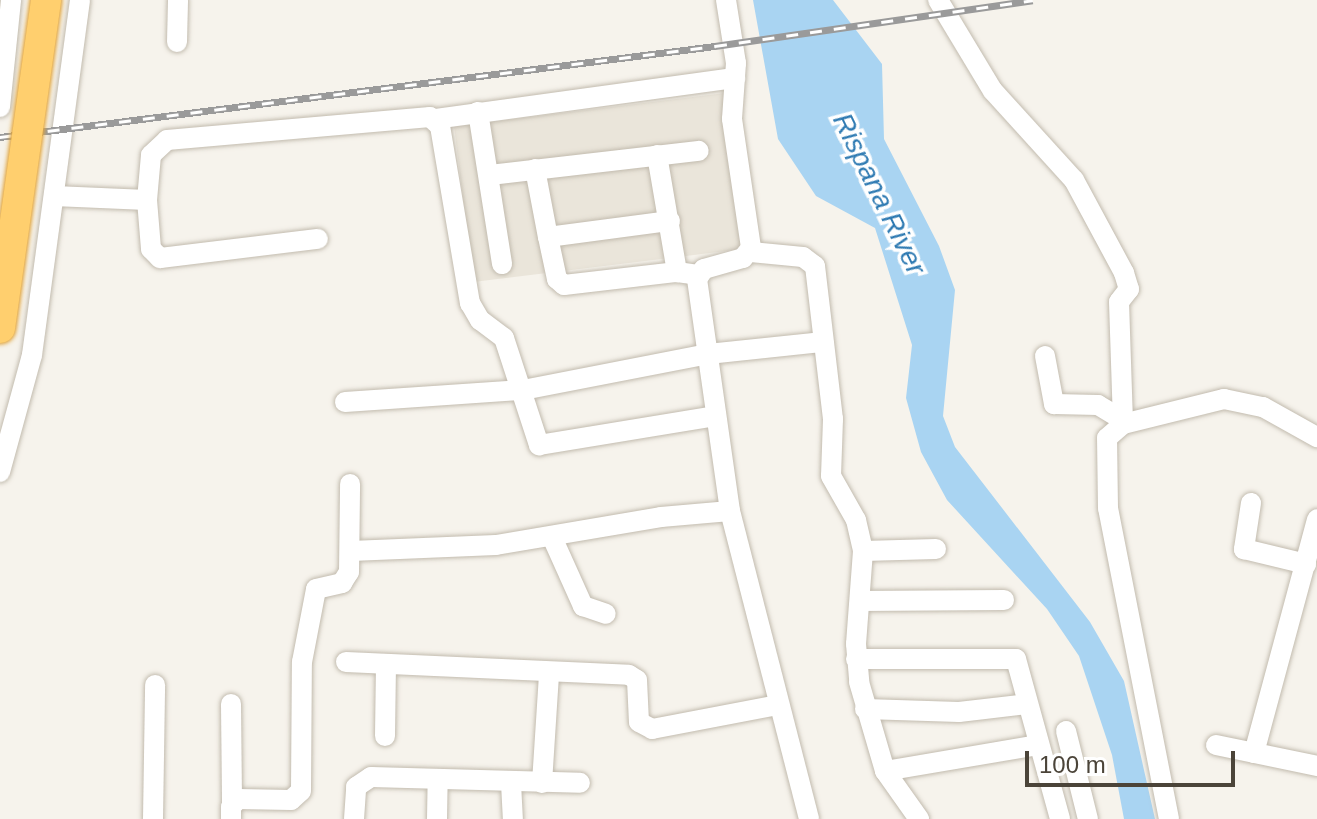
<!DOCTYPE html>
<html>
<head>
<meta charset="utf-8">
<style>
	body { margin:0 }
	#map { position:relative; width:1317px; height:819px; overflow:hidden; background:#f6f3ec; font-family:Helvetica,sans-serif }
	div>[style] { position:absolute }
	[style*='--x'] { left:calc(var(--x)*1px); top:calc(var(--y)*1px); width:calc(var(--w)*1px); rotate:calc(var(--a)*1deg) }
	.residential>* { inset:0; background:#eae5da; transform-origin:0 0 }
	.water>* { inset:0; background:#a9d4f2 }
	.roads { filter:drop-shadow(0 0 2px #c2bbae) drop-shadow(0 0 2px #c2bbae) }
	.minor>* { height:20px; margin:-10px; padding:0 10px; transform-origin:10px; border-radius:10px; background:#fff }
	.rail>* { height:7px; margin-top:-3.5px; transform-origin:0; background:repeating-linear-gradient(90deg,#fff 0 12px,#9a9a9a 0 24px); box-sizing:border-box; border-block:2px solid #9a9a9a }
	.bridges { filter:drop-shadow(0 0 2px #e0a43c) drop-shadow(0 0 2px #e0a43c) }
	.highway-bridge>* { height:30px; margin:-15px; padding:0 15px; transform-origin:15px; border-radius:15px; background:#ffcf6e }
	span { translate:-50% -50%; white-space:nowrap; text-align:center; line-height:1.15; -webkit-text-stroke:7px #fff; paint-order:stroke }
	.water-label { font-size:28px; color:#2e7ab2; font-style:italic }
	.scale { position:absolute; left:1025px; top:751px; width:210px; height:36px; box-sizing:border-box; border:4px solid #4b4439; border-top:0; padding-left:10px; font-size:24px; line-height:28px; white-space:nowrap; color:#4b4439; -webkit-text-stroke:6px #fff; paint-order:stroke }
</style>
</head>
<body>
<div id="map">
	<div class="residential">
		<i style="left:725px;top:93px;width:157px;height:273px;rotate:83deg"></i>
	</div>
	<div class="water">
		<i style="clip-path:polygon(753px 0,833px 0,882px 64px,884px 139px,939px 246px,955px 290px,943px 416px,955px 447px,1090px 622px,1124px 681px,1155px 819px,1124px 819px,1112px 755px,1079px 656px,1047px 609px,947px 500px,921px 452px,906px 398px,912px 345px,875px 228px,816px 196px,778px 139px)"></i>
	</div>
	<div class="roads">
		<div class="minor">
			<i style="--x:726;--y:0;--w:64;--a:81"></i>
			<i style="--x:736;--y:63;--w:56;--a:94.1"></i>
			<i style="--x:732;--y:119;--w:130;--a:81.6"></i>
			<i style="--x:751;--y:248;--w:13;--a:129"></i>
			<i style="--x:743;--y:258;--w:41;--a:164.2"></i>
			<i style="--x:704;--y:269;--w:12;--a:125"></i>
			<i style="--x:697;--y:279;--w:234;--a:81.9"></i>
			<i style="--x:730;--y:511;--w:318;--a:75.6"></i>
			<i style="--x:938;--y:0;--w:106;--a:58.9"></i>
			<i style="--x:993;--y:91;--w:120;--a:47.7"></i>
			<i style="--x:1074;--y:180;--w:106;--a:61.7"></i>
			<i style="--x:1124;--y:273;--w:17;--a:73"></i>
			<i style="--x:1129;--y:289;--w:16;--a:128"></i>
			<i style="--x:1119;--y:302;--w:122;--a:88.1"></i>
			<i style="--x:177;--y:42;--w:42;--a:-88.6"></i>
			<i style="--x:0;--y:107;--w:108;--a:-84.1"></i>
			<i style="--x:478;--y:112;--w:154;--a:81"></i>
			<i style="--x:435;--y:119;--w:303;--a:-7.8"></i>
			<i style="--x:657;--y:155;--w:119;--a:80.3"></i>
			<i style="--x:535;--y:169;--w:69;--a:79.2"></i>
			<i style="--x:548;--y:237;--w:123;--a:-7.5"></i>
			<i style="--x:490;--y:175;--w:210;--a:-6.6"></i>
			<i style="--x:54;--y:196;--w:93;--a:2.5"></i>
			<i style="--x:147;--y:200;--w:45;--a:-84.9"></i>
			<i style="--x:151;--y:155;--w:22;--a:-43"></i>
			<i style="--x:167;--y:140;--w:264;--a:-5"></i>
			<i style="--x:430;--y:117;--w:13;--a:42"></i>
			<i style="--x:440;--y:126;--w:180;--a:80.4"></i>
			<i style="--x:470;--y:303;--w:20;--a:60"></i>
			<i style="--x:480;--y:320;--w:30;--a:37"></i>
			<i style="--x:504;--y:338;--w:113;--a:71.9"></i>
			<i style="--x:539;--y:445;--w:179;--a:-9.3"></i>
			<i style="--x:147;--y:200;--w:49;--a:85.3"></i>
			<i style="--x:151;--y:249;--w:13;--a:45"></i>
			<i style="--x:160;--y:258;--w:159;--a:-6.9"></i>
			<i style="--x:548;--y:237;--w:43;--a:77.9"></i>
			<i style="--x:557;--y:279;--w:9;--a:41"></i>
			<i style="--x:564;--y:285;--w:114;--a:-6.6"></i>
			<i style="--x:677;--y:272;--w:21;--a:8"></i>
			<i style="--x:751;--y:252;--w:52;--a:5.5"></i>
			<i style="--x:803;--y:257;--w:15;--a:37"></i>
			<i style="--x:815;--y:266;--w:154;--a:83.3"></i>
			<i style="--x:833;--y:419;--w:57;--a:92"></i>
			<i style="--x:831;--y:476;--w:51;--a:60.4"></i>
			<i style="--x:856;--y:520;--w:32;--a:77"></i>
			<i style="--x:863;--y:551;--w:93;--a:94.3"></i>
			<i style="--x:856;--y:644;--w:38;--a:85"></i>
			<i style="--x:859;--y:682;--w:93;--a:73.7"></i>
			<i style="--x:885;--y:771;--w:59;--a:54.7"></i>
			<i style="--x:1045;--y:356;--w:49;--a:79.4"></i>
			<i style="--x:1054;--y:404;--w:44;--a:1.3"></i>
			<i style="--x:1098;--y:405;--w:29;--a:31"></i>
			<i style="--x:345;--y:402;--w:178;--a:-3.9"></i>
			<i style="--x:523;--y:390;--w:188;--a:-11"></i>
			<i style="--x:708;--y:354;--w:116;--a:-6"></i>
			<i style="--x:0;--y:472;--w:121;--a:-74.7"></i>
			<i style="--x:32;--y:355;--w:358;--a:-82.3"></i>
			<i style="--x:1251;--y:503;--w:47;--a:98.7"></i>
			<i style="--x:1244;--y:549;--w:64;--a:13.6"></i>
			<i style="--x:552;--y:537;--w:76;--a:65.8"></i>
			<i style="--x:583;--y:606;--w:24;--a:19"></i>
			<i style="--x:351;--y:551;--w:145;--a:-2.4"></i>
			<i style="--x:496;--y:545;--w:167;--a:-9.6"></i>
			<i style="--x:661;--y:517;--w:69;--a:-5"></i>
			<i style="--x:863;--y:551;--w:73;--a:-1.6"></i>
			<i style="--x:860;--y:601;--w:144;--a:-0.4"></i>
			<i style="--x:856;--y:659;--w:160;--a:0"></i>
			<i style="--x:1016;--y:659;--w:166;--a:74.6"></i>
			<i style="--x:346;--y:662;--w:283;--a:2.6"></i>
			<i style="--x:629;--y:675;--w:9;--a:32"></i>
			<i style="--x:637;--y:680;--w:42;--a:87.3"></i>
			<i style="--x:639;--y:722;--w:15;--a:28"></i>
			<i style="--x:652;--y:729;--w:128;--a:-10.8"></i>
			<i style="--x:231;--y:704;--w:99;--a:89.4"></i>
			<i style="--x:865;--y:709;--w:94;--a:1.8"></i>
			<i style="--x:959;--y:712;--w:68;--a:-6.7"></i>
			<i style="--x:1066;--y:731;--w:91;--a:76"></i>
			<i style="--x:385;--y:736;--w:72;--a:-89.2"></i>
			<i style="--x:1216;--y:745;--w:103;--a:11.7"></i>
			<i style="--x:1254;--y:753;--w:242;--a:-74.9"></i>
			<i style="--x:885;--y:771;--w:156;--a:-9.6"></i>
			<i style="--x:511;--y:783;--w:36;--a:87"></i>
			<i style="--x:542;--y:783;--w:109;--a:-86.3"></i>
			<i style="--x:153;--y:819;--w:134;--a:-89.1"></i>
			<i style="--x:231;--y:819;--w:12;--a:-90"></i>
			<i style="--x:231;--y:807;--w:11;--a:-49"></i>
			<i style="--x:238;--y:799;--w:53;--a:1.1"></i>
			<i style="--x:291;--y:800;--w:13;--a:-42"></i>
			<i style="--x:301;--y:791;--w:129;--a:-89.6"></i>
			<i style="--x:302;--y:662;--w:74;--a:-79.1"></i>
			<i style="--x:316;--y:589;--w:27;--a:-13"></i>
			<i style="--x:342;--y:583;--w:13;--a:-58"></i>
			<i style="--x:349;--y:572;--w:88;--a:-89.3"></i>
			<i style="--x:354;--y:819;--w:32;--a:-86"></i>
			<i style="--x:356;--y:787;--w:18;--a:-34"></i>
			<i style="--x:371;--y:777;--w:209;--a:1.6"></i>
			<i style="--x:437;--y:819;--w:39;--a:-89"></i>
			<i style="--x:1169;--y:819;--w:317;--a:-101.1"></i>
			<i style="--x:1108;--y:508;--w:70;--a:-90.8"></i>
			<i style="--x:1107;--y:438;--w:21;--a:-41"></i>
			<i style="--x:1123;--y:424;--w:104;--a:-13.9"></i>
			<i style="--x:1224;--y:399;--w:40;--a:12"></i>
			<i style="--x:1263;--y:407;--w:62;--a:29.1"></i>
		</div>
	</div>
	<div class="rail">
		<i style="--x:0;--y:137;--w:721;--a:-7.25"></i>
		<i style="--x:715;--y:46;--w:321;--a:-8.2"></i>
	</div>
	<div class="bridges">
		<div class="highway-bridge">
			<i style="--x:0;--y:328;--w:331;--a:-82"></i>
		</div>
	</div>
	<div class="water-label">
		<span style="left:879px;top:194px;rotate:64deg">Rispana River</span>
	</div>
	<div class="scale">100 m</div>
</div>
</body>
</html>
